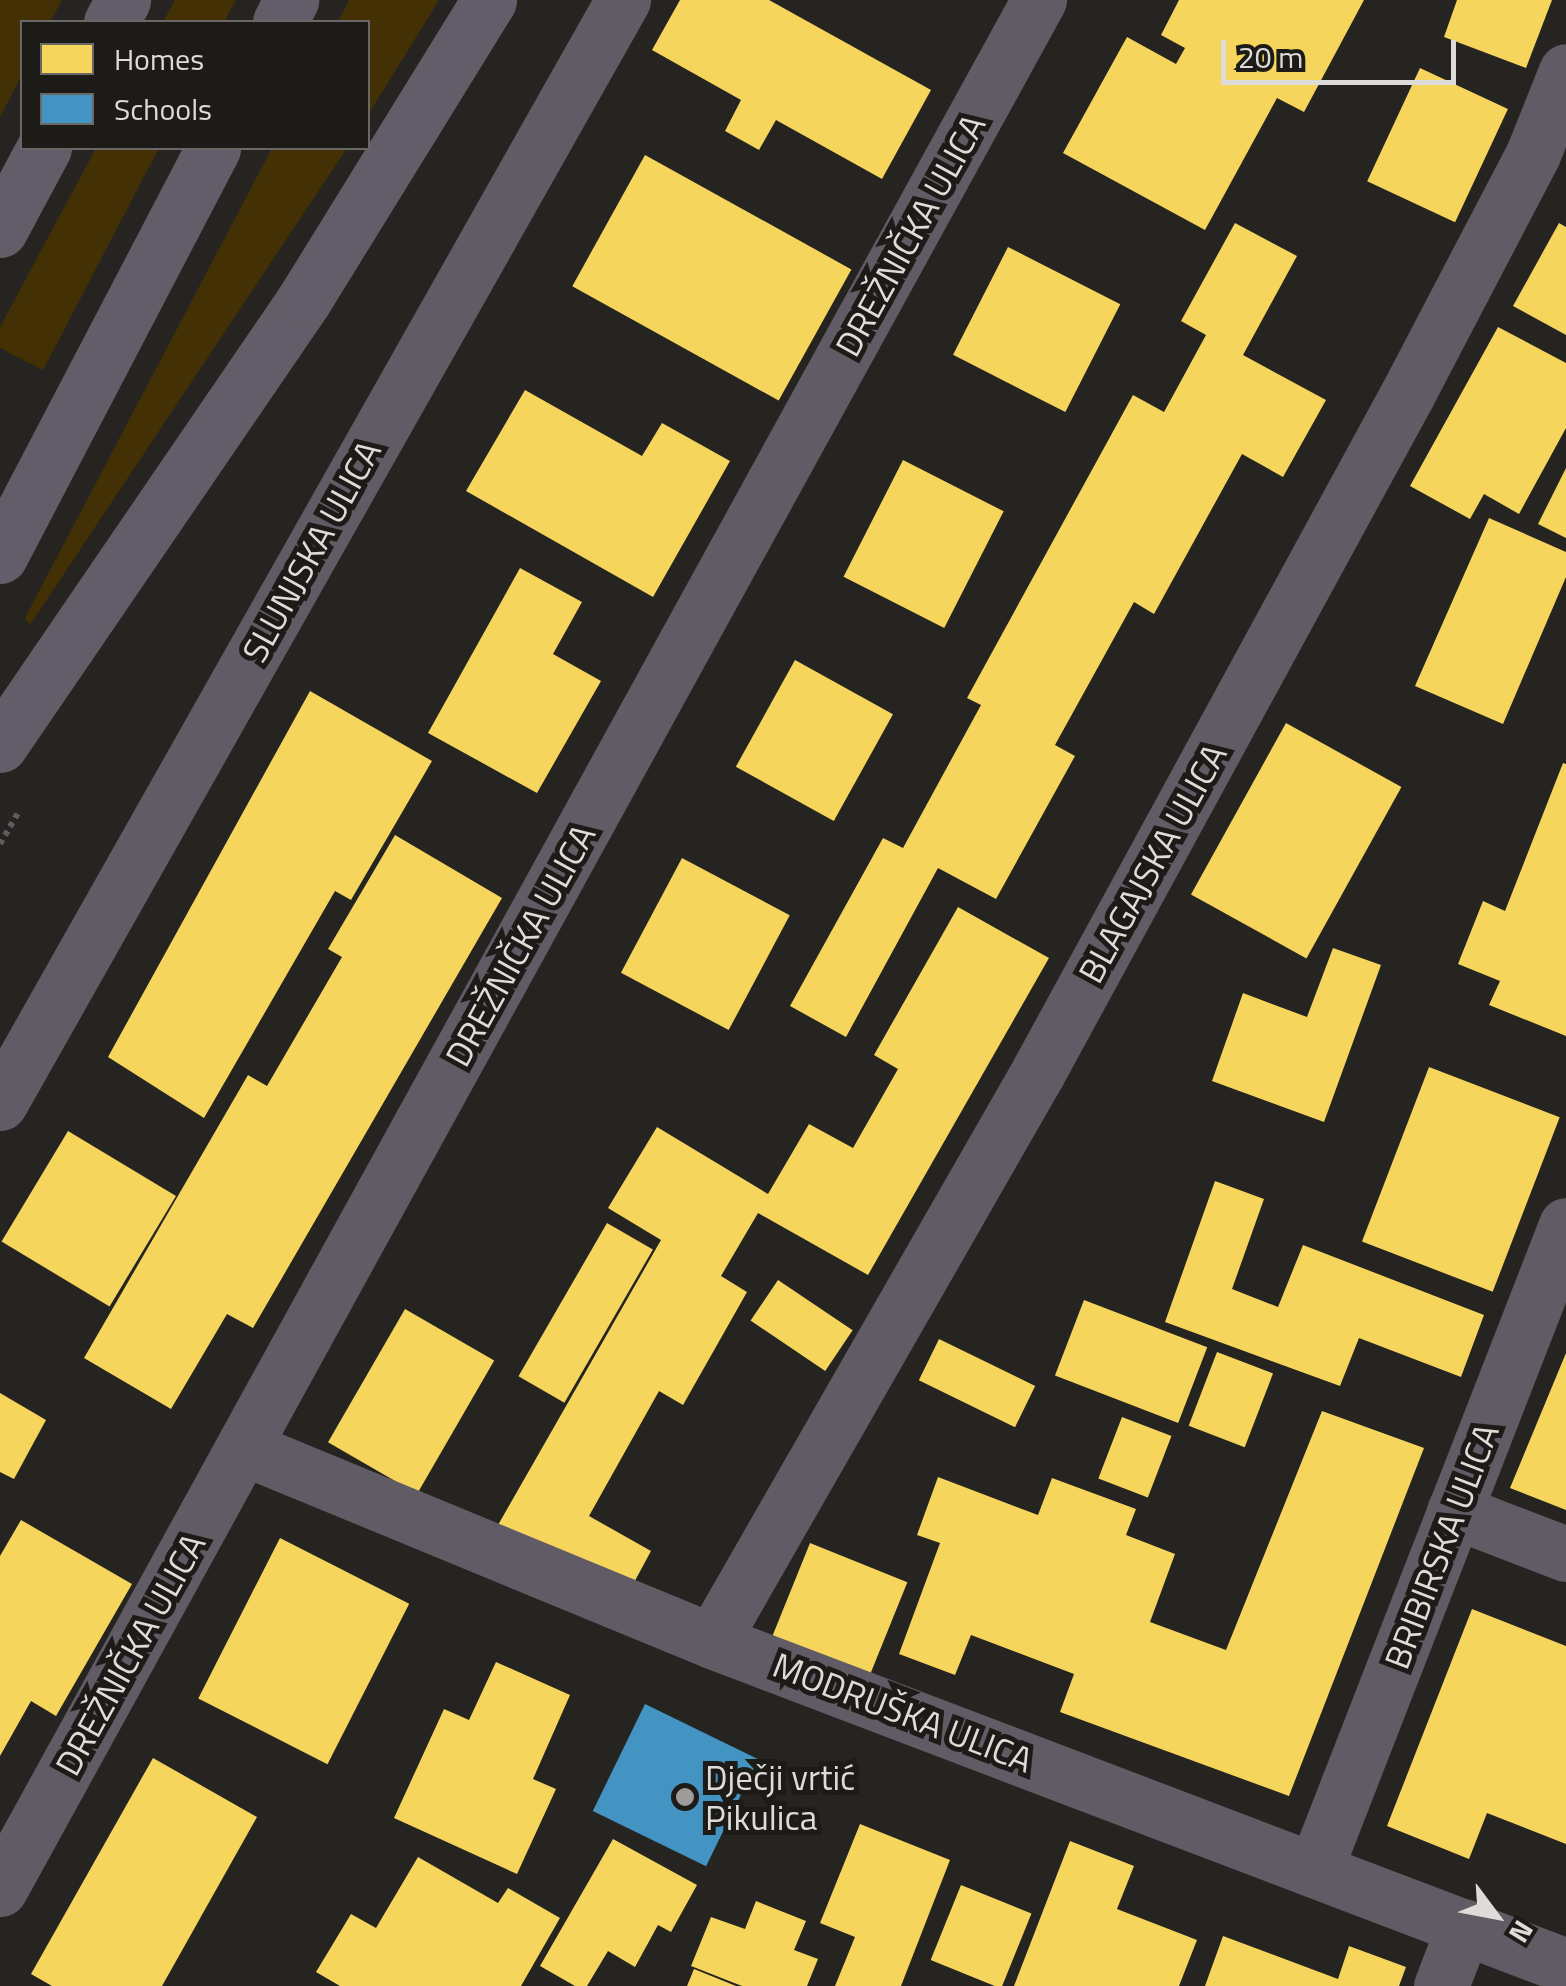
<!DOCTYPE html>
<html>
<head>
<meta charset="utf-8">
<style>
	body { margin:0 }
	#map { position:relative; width:1566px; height:1986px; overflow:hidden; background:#262421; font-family:"Titillium Web",sans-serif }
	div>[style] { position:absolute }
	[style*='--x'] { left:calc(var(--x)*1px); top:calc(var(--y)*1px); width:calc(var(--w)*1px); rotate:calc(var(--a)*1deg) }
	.green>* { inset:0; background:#433005 }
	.homes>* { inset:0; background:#f6d55c; transform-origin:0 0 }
	.schools>* { inset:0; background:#4393c3; transform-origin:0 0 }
	.path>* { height:6px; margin-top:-3px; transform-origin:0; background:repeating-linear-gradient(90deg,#5f5b62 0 5px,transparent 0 10px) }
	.street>* { height:55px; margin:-27.5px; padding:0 27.5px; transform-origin:27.5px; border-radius:27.5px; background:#605b65 }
	.secondary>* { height:55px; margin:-27.5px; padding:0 27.5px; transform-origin:27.5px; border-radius:27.5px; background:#625d68 }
	.dots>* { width:28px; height:28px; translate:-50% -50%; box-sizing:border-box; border:5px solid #1d1b17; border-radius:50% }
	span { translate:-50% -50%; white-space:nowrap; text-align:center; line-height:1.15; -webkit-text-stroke:10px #1d1b17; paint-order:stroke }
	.street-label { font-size:35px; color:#dedcd9 }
	.poi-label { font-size:35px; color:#dedcd9 }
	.left { translate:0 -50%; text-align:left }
	.legend { position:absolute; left:20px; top:20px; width:350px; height:130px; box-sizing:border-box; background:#1d1b17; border:2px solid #6a6865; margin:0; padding:12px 18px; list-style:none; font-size:30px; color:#dedcd9 }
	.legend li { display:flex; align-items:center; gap:20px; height:50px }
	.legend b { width:50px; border:2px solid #6a6865 }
	.north { position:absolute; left:1446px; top:1866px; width:100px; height:100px; -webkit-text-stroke:8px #1d1b17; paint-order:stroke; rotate:122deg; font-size:28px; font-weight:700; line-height:40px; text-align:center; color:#dedcd9 }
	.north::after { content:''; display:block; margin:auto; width:35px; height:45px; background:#dedcd9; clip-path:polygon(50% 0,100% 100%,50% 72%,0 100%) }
	.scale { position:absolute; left:1221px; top:40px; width:235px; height:45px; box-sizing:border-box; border:5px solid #dedcd9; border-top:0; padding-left:12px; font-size:30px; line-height:35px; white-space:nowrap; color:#dedcd9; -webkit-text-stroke:8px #1d1b17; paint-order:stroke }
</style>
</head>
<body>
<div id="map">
	<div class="green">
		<i style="clip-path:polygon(0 0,62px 0,50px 22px,22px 22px,22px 75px,0 117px)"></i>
		<i style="clip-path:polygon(175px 0,236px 0,224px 22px,163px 22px)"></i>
		<i style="clip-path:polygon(349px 0,439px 0,368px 115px,368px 22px,338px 22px)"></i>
		<i style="clip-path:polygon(96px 148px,159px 148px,43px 370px,0 348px,0 327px)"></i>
		<i style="clip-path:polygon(272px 148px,347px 148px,30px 625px,25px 618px)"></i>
	</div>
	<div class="homes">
		<i style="clip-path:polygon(680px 0,769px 0,931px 90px,882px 179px,776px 120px,759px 150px,725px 131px,741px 100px,652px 50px)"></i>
		<i style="clip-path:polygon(1179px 0,1364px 0,1304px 112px,1277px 98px,1205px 230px,1063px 153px,1127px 37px,1176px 64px,1185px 48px,1161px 35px)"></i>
		<i style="clip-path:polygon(1457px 0,1552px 0,1526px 68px,1444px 37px)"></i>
		<i style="left:1420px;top:68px;width:97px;height:125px;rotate:25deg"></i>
		<i style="left:645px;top:155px;width:236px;height:150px;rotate:29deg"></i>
		<i style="clip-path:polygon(1235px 223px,1297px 256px,1243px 355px,1326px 400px,1283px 477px,1242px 454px,1154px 614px,1134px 602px,1055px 745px,1075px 756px,996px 899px,938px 868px,846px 1037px,790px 1006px,883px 838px,903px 848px,981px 705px,967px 698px,1133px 395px,1164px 412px,1206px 335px,1181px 321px)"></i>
		<i style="clip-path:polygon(1559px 223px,1566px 227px,1566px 335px,1513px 306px)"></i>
		<i style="left:1008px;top:247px;width:126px;height:121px;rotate:27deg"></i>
		<i style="clip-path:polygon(1498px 327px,1566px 363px,1566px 428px,1519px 514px,1484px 494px,1470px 519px,1410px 486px)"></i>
		<i style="clip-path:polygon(525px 390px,642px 456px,662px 423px,730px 461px,653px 597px,466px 491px)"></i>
		<i style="left:903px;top:460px;width:113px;height:131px;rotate:27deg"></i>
		<i style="clip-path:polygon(1566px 468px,1566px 538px,1538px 524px)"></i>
		<i style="clip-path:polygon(1489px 518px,1566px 552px,1566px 577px,1503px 724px,1415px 686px)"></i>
		<i style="clip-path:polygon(520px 568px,582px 602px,553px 654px,601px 681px,537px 793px,428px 733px)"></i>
		<i style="left:795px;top:660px;width:112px;height:122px;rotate:29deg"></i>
		<i style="clip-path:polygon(310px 691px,432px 761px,351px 900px,335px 891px,204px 1118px,108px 1057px)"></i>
		<i style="left:1286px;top:723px;width:132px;height:196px;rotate:29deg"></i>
		<i style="clip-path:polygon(1563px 763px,1566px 764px,1566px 1036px,1489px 1005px,1500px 981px,1458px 964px,1483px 901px,1505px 911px)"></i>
		<i style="clip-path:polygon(395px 835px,502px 898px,253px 1328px,227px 1314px,171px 1409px,84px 1358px,248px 1075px,267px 1086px,342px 957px,328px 949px)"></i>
		<i style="left:682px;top:858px;width:122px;height:130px;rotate:28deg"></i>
		<i style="clip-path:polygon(958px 907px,1049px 958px,868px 1275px,758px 1213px,721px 1276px,747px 1292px,683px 1405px,659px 1391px,589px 1516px,651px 1551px,631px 1588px,494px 1532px,661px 1240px,608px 1208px,657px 1127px,768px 1194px,809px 1124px,853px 1148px,898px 1069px,874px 1055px)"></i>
		<i style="clip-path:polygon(1333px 948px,1381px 965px,1324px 1122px,1212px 1081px,1243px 993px,1307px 1017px)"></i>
		<i style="left:1429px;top:1067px;width:140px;height:187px;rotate:21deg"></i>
		<i style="left:68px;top:1131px;width:126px;height:129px;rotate:31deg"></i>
		<i style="clip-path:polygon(1215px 1181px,1264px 1199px,1232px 1289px,1278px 1307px,1303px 1245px,1484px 1315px,1461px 1377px,1359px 1338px,1340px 1386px,1165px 1322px)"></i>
		<i style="left:607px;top:1223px;width:53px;height:177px;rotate:30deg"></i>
		<i style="left:778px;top:1280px;width:90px;height:49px;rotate:34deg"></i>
		<i style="left:1084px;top:1300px;width:132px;height:81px;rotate:21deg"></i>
		<i style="left:405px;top:1309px;width:103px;height:154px;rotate:30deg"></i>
		<i style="left:939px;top:1339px;width:107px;height:46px;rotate:26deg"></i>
		<i style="left:1217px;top:1352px;width:60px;height:79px;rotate:21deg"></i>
		<i style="clip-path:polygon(1566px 1353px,1566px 1510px,1510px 1488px)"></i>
		<i style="clip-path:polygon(0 1393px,46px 1420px,14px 1479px,0 1472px)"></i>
		<i style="clip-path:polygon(1322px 1411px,1424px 1448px,1289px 1796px,1060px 1712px,1074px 1674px,971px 1635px,955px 1675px,899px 1654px,940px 1543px,917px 1535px,938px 1477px,1038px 1515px,1052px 1478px,1136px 1509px,1126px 1535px,1175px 1554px,1150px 1622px,1226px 1650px)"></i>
		<i style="left:1122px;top:1417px;width:53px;height:66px;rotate:21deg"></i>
		<i style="clip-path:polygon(21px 1520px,132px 1584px,56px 1716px,31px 1701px,0 1756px,0 1556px)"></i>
		<i style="left:280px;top:1538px;width:145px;height:180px;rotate:27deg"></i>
		<i style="left:810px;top:1543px;width:105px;height:100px;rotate:22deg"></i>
		<i style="clip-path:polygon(1472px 1609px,1566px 1646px,1566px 1844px,1487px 1813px,1469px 1859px,1387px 1826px)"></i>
		<i style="clip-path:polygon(496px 1662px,570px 1695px,533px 1779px,556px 1789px,517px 1874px,394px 1818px,444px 1709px,469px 1720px)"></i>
		<i style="clip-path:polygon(153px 1758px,257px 1817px,162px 1986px,52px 1986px,31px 1974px)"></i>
		<i style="clip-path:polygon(860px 1824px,950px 1860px,901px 1986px,835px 1986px,855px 1937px,820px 1923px)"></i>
		<i style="clip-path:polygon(613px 1839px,697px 1885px,671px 1932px,658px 1925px,635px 1967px,608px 1951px,587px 1986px,575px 1986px,540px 1966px)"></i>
		<i style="clip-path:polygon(1070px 1841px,1134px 1866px,1117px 1909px,1197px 1940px,1179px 1986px,1014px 1986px)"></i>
		<i style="clip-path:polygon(418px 1857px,498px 1903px,508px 1888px,560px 1918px,521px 1986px,340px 1986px,316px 1972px,351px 1914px,376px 1928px)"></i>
		<i style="left:961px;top:1885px;width:76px;height:81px;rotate:22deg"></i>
		<i style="clip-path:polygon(756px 1901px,806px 1921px,794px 1950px,818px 1959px,807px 1986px,742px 1986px,691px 1966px,711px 1917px,745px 1929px)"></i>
		<i style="clip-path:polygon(1223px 1936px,1338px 1979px,1349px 1946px,1406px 1967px,1399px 1986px,1205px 1986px)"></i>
		<i style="clip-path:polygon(694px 1969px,736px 1986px,687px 1986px)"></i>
	</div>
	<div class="schools">
		<i style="left:645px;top:1704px;width:126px;height:119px;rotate:26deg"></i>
	</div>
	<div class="path">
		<i style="--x:0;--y:844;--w:39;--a:-60"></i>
	</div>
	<div class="street">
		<i style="--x:0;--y:1103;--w:1267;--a:-60.54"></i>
		<i style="--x:244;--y:1448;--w:506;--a:22.41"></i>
		<i style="--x:712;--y:1641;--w:914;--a:20.83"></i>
		<i style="--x:1454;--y:1511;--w:120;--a:21"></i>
		<i style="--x:712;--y:1641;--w:656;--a:-60.19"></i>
		<i style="--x:1038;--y:1072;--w:771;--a:-61.41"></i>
		<i style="--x:1407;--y:395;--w:272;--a:-62.4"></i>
		<i style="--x:1533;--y:154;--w:89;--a:-68.3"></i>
		<i style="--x:1316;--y:1867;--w:689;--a:-68.72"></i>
		<i style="--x:0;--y:1889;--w:2156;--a:-61.19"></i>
		<i style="--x:1441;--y:1986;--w:64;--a:-69"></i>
	</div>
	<div class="secondary">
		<i style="--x:111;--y:22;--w:25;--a:-61"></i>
		<i style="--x:280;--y:22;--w:25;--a:-63"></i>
		<i style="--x:0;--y:230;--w:93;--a:-61.8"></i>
		<i style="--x:0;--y:556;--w:460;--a:-62.4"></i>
		<i style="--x:0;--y:745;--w:539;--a:-55.66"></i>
		<i style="--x:304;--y:300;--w:352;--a:-58.3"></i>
	</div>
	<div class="dots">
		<i style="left:685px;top:1797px;background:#9e9c99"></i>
	</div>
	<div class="street-label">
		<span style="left:910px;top:235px;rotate:-61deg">DREŽNIČKA ULICA</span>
		<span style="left:311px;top:551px;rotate:-61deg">SLUNJSKA ULICA</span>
		<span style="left:1152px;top:863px;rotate:-61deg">BLAGAJSKA ULICA</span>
		<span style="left:520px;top:945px;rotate:-61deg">DREŽNIČKA ULICA</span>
		<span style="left:1441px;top:1546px;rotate:-69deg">BRIBIRSKA ULICA</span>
		<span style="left:130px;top:1654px;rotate:-61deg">DREŽNIČKA ULICA</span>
		<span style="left:903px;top:1712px;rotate:21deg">MODRUŠKA ULICA</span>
	</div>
	<div class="poi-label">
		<span class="left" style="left:705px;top:1797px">Dječji vrtić<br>Pikulica</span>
	</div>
	<ul class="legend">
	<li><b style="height:28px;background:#f6d55c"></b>Homes</li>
	<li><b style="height:28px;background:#4393c3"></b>Schools</li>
	</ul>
	<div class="north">N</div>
	<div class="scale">20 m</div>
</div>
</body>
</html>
